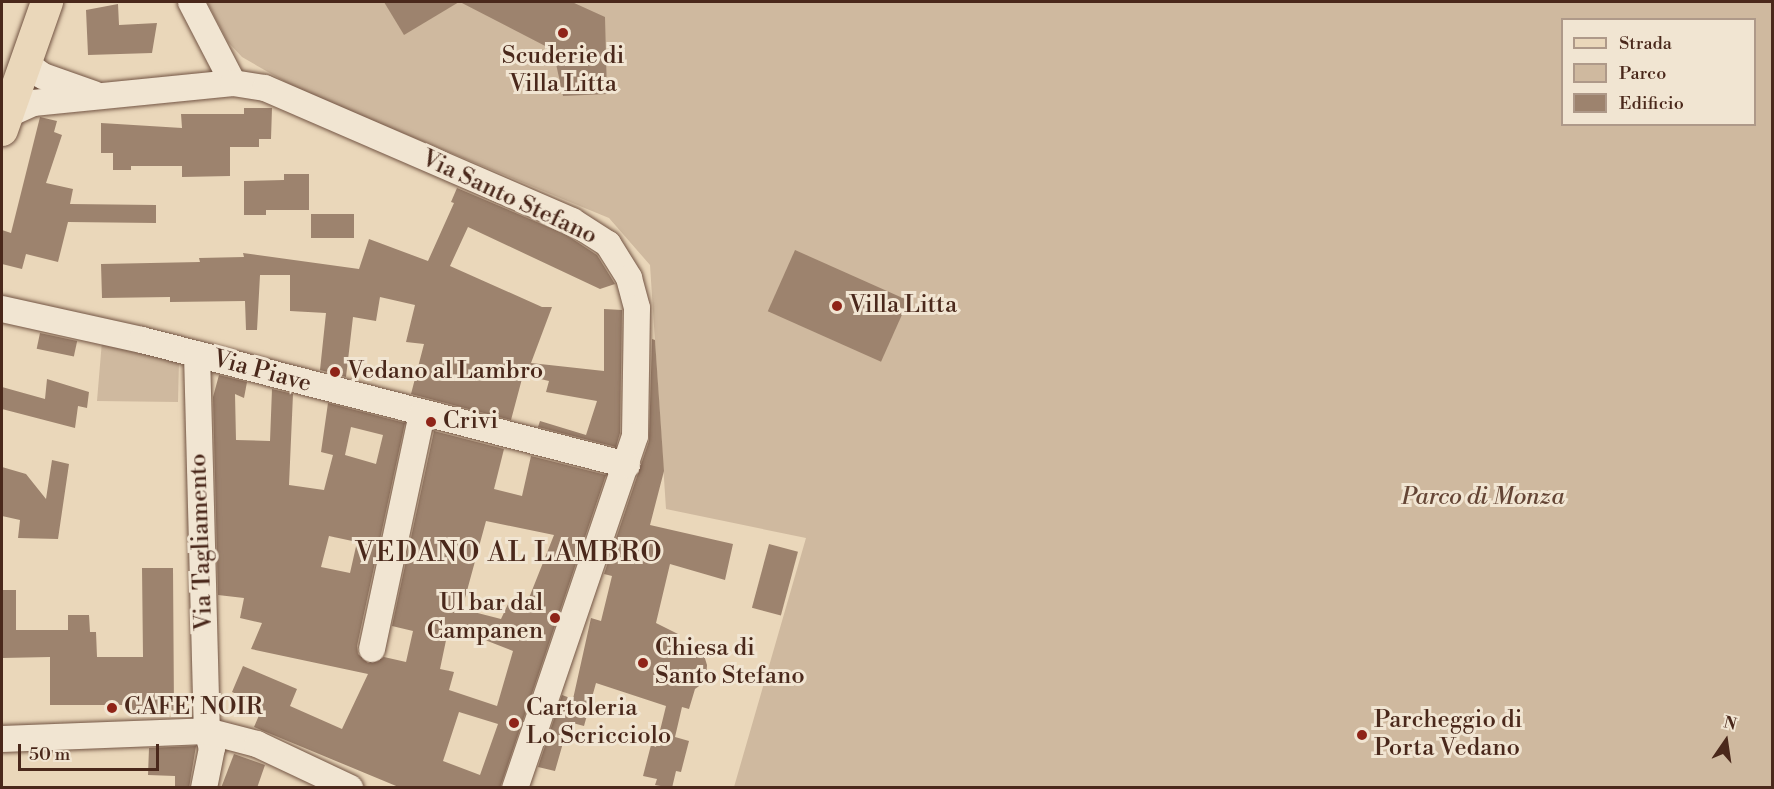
<!DOCTYPE html>
<html>
<head>
<meta charset="utf-8">
<style>
	body { margin:0 }
	#map { position:relative; width:1774px; height:789px; overflow:hidden; background:#ead7ba; font-family:"Libre Bodoni",serif }
	div>[style] { position:absolute }
	[style*='--x'] { left:calc(var(--x)*1px); top:calc(var(--y)*1px); width:calc(var(--w)*1px); rotate:calc(var(--a)*1deg) }
	.green>* { inset:0; background:#cfb99f }
	.building>* { inset:0; background:#9d836e; transform-origin:0 0 }
	.roads { filter:drop-shadow(0 0 2px #725443) drop-shadow(0 0 2px #725443) }
	.minor>* { height:26px; margin:-13px; padding:0 13px; transform-origin:13px; border-radius:13px; background:#f1e5d2 }
	.major>* { height:32px; margin:-16px; padding:0 16px; transform-origin:16px; border-radius:16px; background:#ead7ba }
	.dots>* { width:16px; height:16px; translate:-50% -50%; box-sizing:border-box; border:3px solid #f1e5d2; border-radius:50% }
	span { translate:-50% -50%; white-space:nowrap; text-align:center; line-height:1.15; -webkit-text-stroke:6px #f1e5d2; paint-order:stroke }
	.poi-label { font-size:24px; color:#4a281b }
	.left { translate:0 -50%; text-align:left }
	.right { translate:-100% -50%; text-align:right }
	.street-label { font-size:24px; color:#4a281b }
	.park-label { font-size:24px; color:#654535; font-style:italic }
	.quarter-label { font-size:27px; color:#4a281b; letter-spacing:1.5px }
	.frame { position:absolute; inset:0; border:3px solid #4a281b; pointer-events:none }
	.legend { position:absolute; left:1561px; top:18px; width:195px; height:108px; box-sizing:border-box; background:#f1e5d2; border:2px solid #ae9989; margin:0; padding:8px 10px; list-style:none; font-size:18px; color:#4a281b }
	.legend li { display:flex; align-items:center; gap:12px; height:30px }
	.legend b { width:30px; border:2px solid #ae9989 }
	.north { position:absolute; left:1696px; top:711px; width:60px; height:60px; -webkit-text-stroke:4px #f1e5d2; paint-order:stroke; rotate:13deg; font-size:16px; font-weight:700; line-height:24px; text-align:center; color:#4a281b }
	.north::after { content:''; display:block; margin:auto; width:21px; height:27px; background:#4a281b; clip-path:polygon(50% 0,100% 100%,50% 72%,0 100%) }
	.scale { position:absolute; left:18px; top:744px; width:141px; height:27px; box-sizing:border-box; border:3px solid #4a281b; border-top:0; padding-left:8px; font-size:18px; line-height:21px; white-space:nowrap; color:#4a281b; -webkit-text-stroke:4px #f1e5d2; paint-order:stroke }
</style>
</head>
<body>
<div id="map">
	<div class="green">
		<i style="clip-path:polygon(evenodd,207px 2px,1772px 2px,1772px 787px,734px 787px,806px 538px,666px 509px,650px 265px,609px 218px,303px 92px,242px 57px,228px 42px,207px 2px,1562px 20px,1754px 20px,1754px 124px,1562px 124px,1562px 20px)"></i>
		<i style="clip-path:polygon(102px 341px,179px 360px,178px 402px,97px 401px)"></i>
	</div>
	<div class="building">
		<i style="clip-path:polygon(384px 2px,459px 2px,404px 35px)"></i>
		<i style="clip-path:polygon(460px 2px,572px 2px,605px 17px,607px 94px,563px 96px,553px 50px)"></i>
		<i style="clip-path:polygon(118px 4px,119px 25px,157px 23px,152px 53px,88px 55px,86px 10px)"></i>
		<i style="clip-path:polygon(244px 108px,272px 108px,271px 139px,259px 139px,259px 147px,230px 147px,230px 176px,182px 177px,182px 166px,131px 166px,131px 170px,113px 170px,113px 153px,101px 153px,101px 123px,182px 128px,181px 114px,244px 114px)"></i>
		<i style="clip-path:polygon(40px 117px,57px 121px,54px 132px,62px 135px,46px 183px,73px 189px,70px 204px,156px 205px,156px 223px,68px 222px,58px 262px,26px 254px,22px 269px,2px 264px,2px 230px,11px 233px)"></i>
		<i style="clip-path:polygon(284px 174px,309px 174px,309px 210px,266px 210px,266px 215px,244px 215px,244px 181px,284px 180px)"></i>
		<i style="clip-path:polygon(457px 188px,565px 234px,597px 255px,615px 284px,600px 289px,468px 227px,450px 266px,542px 307px,552px 307px,531px 363px,604px 371px,604px 309px,622px 310px,620px 433px,616px 447px,538px 427px,540px 421px,586px 435px,597px 401px,546px 392px,549px 381px,523px 375px,511px 420px,411px 394px,424px 344px,406px 342px,415px 305px,380px 297px,376px 321px,353px 317px,346px 377px,320px 370px,326px 313px,290px 311px,290px 275px,260px 275px,257px 330px,246px 330px,245px 301px,170px 302px,170px 297px,102px 298px,101px 264px,200px 262px,199px 258px,244px 257px,243px 253px,359px 269px,369px 239px,428px 261px,454px 203px,451px 202px)"></i>
		<i style="left:354px;top:214px;width:24px;height:43px;rotate:90deg"></i>
		<i style="left:795px;top:250px;width:124px;height:67px;rotate:24deg"></i>
		<i style="left:40px;top:333px;width:38px;height:16px;rotate:12deg"></i>
		<i style="clip-path:polygon(652px 339px,655px 340px,664px 471px,650px 525px,733px 544px,725px 580px,670px 564px,656px 623px,678px 634px,680px 647px,703px 652px,707px 665px,706px 681px,695px 689px,689px 709px,682px 707px,675px 737px,689px 741px,681px 772px,676px 771px,672px 788px,655px 785px,657px 779px,643px 776px,651px 745px,656px 747px,666px 706px,596px 683px,584px 726px,569px 722px,555px 771px,538px 767px,562px 695px,573px 699px,591px 618px,601px 621px,612px 576px,604px 574px,649px 441px)"></i>
		<i style="clip-path:polygon(evenodd,219px 375px,247px 382px,244px 398px,235px 394px,236px 440px,270px 441px,272px 389px,293px 394px,289px 485px,324px 490px,333px 455px,321px 452px,328px 403px,405px 423px,357px 646px,358px 654px,368px 663px,384px 657px,406px 662px,413px 631px,392px 626px,434px 431px,504px 449px,494px 489px,522px 496px,531px 456px,606px 475px,500px 788px,401px 788px,254px 727px,263px 706px,232px 692px,243px 666px,297px 689px,290px 706px,342px 729px,368px 674px,251px 649px,262px 623px,240px 618px,244px 598px,218px 595px,213px 397px,219px 375px,351px 427px,383px 435px,376px 464px,345px 455px,351px 427px,219px 375px,486px 521px,554px 535px,525px 608px,509px 602px,501px 619px,462px 609px,486px 521px,219px 375px,329px 536px,357px 542px,350px 573px,321px 567px,329px 536px,219px 375px,449px 626px,513px 651px,497px 706px,449px 690px,454px 672px,440px 669px,449px 626px,219px 375px,459px 712px,498px 724px,480px 775px,443px 761px,459px 712px)"></i>
		<i style="clip-path:polygon(47px 379px,89px 392px,87px 408px,78px 406px,75px 428px,2px 409px,2px 387px,45px 399px)"></i>
		<i style="clip-path:polygon(52px 460px,69px 464px,58px 539px,18px 538px,20px 520px,2px 516px,2px 467px,26px 474px,46px 499px)"></i>
		<i style="left:769px;top:544px;width:30px;height:66px;rotate:15deg"></i>
		<i style="clip-path:polygon(142px 568px,173px 568px,174px 711px,131px 711px,131px 705px,50px 705px,50px 657px,2px 658px,2px 590px,16px 590px,16px 630px,68px 630px,68px 615px,89px 615px,90px 632px,96px 632px,97px 657px,143px 657px)"></i>
		<i style="clip-path:polygon(196px 746px,189px 788px,175px 788px,175px 776px,148px 775px,149px 748px)"></i>
		<i style="clip-path:polygon(234px 754px,265px 765px,257px 788px,221px 788px)"></i>
	</div>
	<div class="roads">
		<div class="minor">
			<i style="--x:191;--y:2;--w:91;--a:62.6"></i>
			<i style="--x:25;--y:63;--w:22;--a:36"></i>
			<i style="--x:43;--y:76;--w:54;--a:19.4"></i>
			<i style="--x:2;--y:117;--w:34;--a:-24"></i>
			<i style="--x:33;--y:103;--w:201;--a:-5.7"></i>
			<i style="--x:233;--y:83;--w:32;--a:9"></i>
			<i style="--x:265;--y:88;--w:335;--a:23.4"></i>
			<i style="--x:572;--y:221;--w:43;--a:32.6"></i>
			<i style="--x:608;--y:244;--w:40;--a:58"></i>
			<i style="--x:629;--y:278;--w:31;--a:75"></i>
			<i style="--x:637;--y:308;--w:128;--a:90.9"></i>
			<i style="--x:635;--y:436;--w:372;--a:108.8"></i>
			<i style="--x:2;--y:309;--w:143;--a:12.5"></i>
			<i style="--x:142;--y:340;--w:501;--a:14.45"></i>
			<i style="--x:197;--y:354;--w:377;--a:88.5"></i>
			<i style="--x:207;--y:731;--w:18;--a:74"></i>
			<i style="--x:212;--y:748;--w:41;--a:101.3"></i>
			<i style="--x:372;--y:649;--w:240;--a:-78"></i>
			<i style="--x:2;--y:739;--w:205;--a:-2.2"></i>
			<i style="--x:207;--y:731;--w:52;--a:14.6"></i>
			<i style="--x:257;--y:744;--w:103;--a:25.3"></i>
		</div>
		<div class="major">
			<i style="--x:2;--y:130;--w:136;--a:-70.6"></i>
		</div>
	</div>
	<div class="dots">
		<i style="left:563px;top:33px;background:#8f2418"></i>
		<i style="left:837px;top:306px;background:#8f2418"></i>
		<i style="left:335px;top:372px;background:#8f2418"></i>
		<i style="left:431px;top:422px;background:#8f2418"></i>
		<i style="left:555px;top:618px;background:#8f2418"></i>
		<i style="left:643px;top:663px;background:#8f2418"></i>
		<i style="left:112px;top:708px;background:#8f2418"></i>
		<i style="left:514px;top:723px;background:#8f2418"></i>
		<i style="left:1362px;top:735px;background:#8f2418"></i>
	</div>
	<div class="poi-label">
		<span style="left:563px;top:71px">Scuderie di<br>Villa Litta</span>
		<span class="left" style="left:849px;top:306px">Villa Litta</span>
		<span class="left" style="left:347px;top:372px">Vedano al Lambro</span>
		<span class="left" style="left:443px;top:422px">Crivi</span>
		<span class="right" style="left:543px;top:618px">Ul bar dal<br>Campanen</span>
		<span class="left" style="left:655px;top:663px">Chiesa di<br>Santo Stefano</span>
		<span class="left" style="left:124px;top:708px">CAFE' NOIR</span>
		<span class="left" style="left:526px;top:723px">Cartoleria<br>Lo Scricciolo</span>
		<span class="left" style="left:1374px;top:735px">Parcheggio di<br>Porta Vedano</span>
	</div>
	<div class="street-label">
		<span style="left:509px;top:198px;rotate:25deg">Via Santo Stefano</span>
		<span style="left:262px;top:372px;rotate:15deg">Via Piave</span>
		<span style="left:202px;top:542px;rotate:-92deg">Via Tagliamento</span>
	</div>
	<div class="park-label">
		<span style="left:1483px;top:498px">Parco di Monza</span>
	</div>
	<div class="quarter-label">
		<span style="left:509px;top:554px">VEDANO AL LAMBRO</span>
	</div>
	<div class="frame"></div>
	<ul class="legend">
	<li><b style="height:8px;background:#ead7ba"></b>Strada</li>
	<li><b style="height:16px;background:#cfb99f"></b>Parco</li>
	<li><b style="height:16px;background:#9d836e"></b>Edificio</li>
	</ul>
	<div class="north">N</div>
	<div class="scale">50 m</div>
</div>
</body>
</html>
